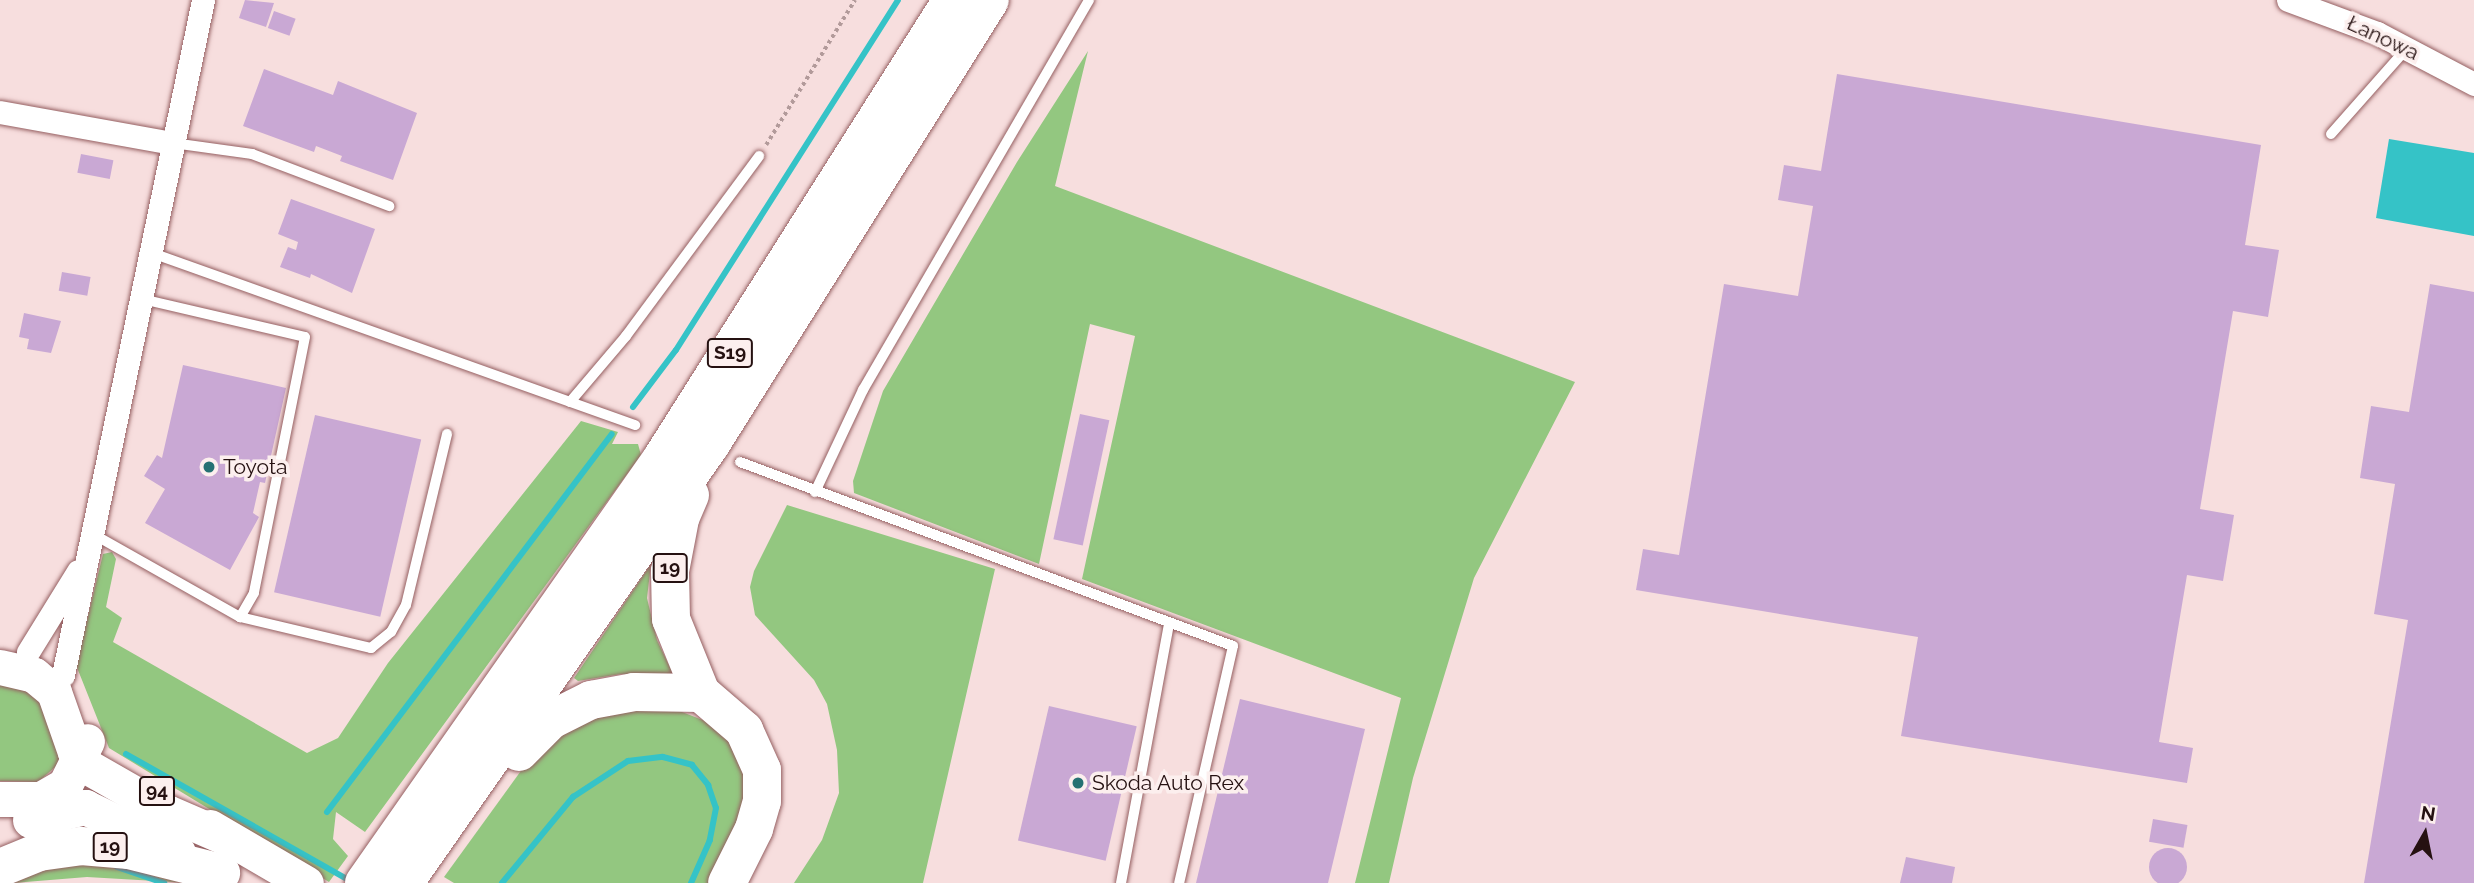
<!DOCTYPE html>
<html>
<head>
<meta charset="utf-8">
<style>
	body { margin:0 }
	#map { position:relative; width:2474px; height:883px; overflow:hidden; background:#f7dede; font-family:Raleway,sans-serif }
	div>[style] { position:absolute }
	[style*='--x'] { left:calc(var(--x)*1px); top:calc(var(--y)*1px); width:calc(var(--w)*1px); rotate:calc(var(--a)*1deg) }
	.green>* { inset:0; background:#93c780 }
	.water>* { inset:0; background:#35c3c7 }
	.stream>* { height:6px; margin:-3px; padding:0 3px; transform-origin:3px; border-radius:3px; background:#35c3c7 }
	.building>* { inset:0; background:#c9a8d4; transform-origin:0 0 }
	.round { border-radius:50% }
	.path>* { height:3.5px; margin-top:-1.75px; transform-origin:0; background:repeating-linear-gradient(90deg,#b29a9a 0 3.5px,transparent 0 7px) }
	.roads { filter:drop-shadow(0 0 2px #955f61) drop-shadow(0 0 2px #955f61) }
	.lane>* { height:10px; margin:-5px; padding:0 5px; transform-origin:5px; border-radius:5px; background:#fff }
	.street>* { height:23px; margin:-11.5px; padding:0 11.5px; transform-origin:11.5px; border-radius:11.5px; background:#fff }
	.primary>* { height:35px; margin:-17.5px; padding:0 17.5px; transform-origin:17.5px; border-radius:17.5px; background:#fff }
	.highway>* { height:38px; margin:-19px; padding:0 19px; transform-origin:19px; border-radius:19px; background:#fff }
	.dots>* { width:19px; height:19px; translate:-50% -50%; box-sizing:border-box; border:4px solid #fcefee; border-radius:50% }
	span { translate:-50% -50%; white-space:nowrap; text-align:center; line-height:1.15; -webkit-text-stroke:7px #fcefee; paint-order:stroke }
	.shield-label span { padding:2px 5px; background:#fcefee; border:2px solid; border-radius:5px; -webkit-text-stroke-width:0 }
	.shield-label { font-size:19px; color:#251111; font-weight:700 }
	.street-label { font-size:21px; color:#251111 }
	.poi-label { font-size:21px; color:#251111 }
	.left { translate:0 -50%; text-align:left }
	.north { position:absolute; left:2390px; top:799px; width:70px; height:70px; -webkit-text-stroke:5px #fcefee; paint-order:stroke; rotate:9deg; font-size:19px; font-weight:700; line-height:28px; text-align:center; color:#251111 }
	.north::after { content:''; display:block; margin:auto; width:24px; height:32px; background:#251111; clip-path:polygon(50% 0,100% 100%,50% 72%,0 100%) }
</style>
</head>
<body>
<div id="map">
	<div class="green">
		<i style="clip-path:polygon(1088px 51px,1055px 186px,1575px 382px,1474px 578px,1413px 778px,1389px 883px,1355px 883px,1401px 698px,1082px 579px,1135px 336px,1090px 324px,1039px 564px,854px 493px,853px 481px,883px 391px,1017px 162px)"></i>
		<i style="clip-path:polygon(581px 421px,618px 432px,612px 444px,638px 444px,641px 455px,365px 832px,336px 812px,333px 839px,348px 856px,329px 882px,109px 748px,76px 665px,103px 554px,112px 552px,116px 559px,106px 607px,122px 618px,113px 642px,307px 753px,338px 738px,388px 663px)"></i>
		<i style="clip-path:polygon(787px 505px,995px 569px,923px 883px,794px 883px,822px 840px,839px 793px,837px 750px,827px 704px,814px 680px,755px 615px,750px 587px,754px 571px)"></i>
		<i style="clip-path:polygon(651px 564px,647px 598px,657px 640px,674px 676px,621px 674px,578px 681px,574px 678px)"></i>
		<i style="clip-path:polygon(0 685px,22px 688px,44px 706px,62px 761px,38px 782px,0 781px)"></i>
		<i style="clip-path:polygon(664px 705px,713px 724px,728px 740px,744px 774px,744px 807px,711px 883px,454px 883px,444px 877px,536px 750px,566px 723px)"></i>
		<i style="clip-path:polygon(85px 853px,190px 883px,87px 877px,13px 883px)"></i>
	</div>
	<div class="water">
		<i style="clip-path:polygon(2389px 139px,2474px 153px,2474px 236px,2376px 218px)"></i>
	</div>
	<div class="stream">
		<i style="--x:633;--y:407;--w:71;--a:-53"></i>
		<i style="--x:676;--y:350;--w:414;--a:-57.6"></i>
		<i style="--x:126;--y:754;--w:260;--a:29.5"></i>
		<i style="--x:327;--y:812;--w:473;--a:-53"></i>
		<i style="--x:117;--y:867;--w:50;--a:18.8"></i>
		<i style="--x:502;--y:883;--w:112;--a:-50.5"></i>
		<i style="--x:573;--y:797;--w:66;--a:-33.2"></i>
		<i style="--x:628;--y:761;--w:35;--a:-7"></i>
		<i style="--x:663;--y:757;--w:30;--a:15"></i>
		<i style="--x:692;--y:765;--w:26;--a:51"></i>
		<i style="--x:708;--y:785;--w:24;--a:71"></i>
		<i style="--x:716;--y:808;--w:33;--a:101"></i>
		<i style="--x:710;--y:840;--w:47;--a:113.8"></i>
	</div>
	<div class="building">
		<i style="clip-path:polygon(245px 0,274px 3px,266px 27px,239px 18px)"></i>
		<i style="left:274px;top:11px;width:23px;height:18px;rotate:20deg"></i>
		<i style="clip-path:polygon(264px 69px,333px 95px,338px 81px,417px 113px,393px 180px,340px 161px,342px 156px,316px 146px,314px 152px,243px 126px)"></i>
		<i style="clip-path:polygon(1837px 74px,2261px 145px,2245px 245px,2279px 250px,2268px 317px,2233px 311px,2200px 509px,2234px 515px,2223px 581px,2187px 575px,2159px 742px,2193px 748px,2187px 783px,1901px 736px,1918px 637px,1636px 590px,1643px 549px,1679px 555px,1724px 284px,1798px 296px,1813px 206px,1778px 200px,1784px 165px,1821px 171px)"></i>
		<i style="left:81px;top:154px;width:33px;height:19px;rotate:11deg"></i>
		<i style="clip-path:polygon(291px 199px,375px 229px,352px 293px,311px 274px,310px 278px,280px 267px,288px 247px,296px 250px,298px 242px,278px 234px)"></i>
		<i style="left:62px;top:272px;width:29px;height:19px;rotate:10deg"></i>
		<i style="clip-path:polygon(2430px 284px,2474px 292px,2474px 883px,2364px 883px,2408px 620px,2374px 614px,2395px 484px,2360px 478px,2371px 406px,2409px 412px)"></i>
		<i style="clip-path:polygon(24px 313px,61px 321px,51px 353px,27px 349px,29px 339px,19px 337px)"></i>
		<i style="clip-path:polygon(183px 365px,286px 388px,265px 483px,260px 482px,253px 513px,259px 517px,230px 570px,145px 523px,165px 489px,144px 476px,157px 455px,162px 458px)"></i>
		<i style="left:1080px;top:414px;width:30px;height:128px;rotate:12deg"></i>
		<i style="left:315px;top:415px;width:109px;height:182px;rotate:13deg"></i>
		<i style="clip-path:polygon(1240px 699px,1365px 729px,1328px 883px,1196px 883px)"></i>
		<i style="left:1049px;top:706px;width:90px;height:138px;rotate:13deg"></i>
		<i style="left:2153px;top:819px;width:35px;height:23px;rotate:10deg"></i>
		<i class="round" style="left:2149px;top:848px;width:38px;height:38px"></i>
		<i style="clip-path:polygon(1906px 857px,1955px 867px,1952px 883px,1900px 883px)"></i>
	</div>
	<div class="path">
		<i style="--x:766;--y:145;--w:170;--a:-58.5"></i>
	</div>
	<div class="roads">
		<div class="lane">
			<i style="--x:2331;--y:134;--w:115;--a:-48.5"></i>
			<i style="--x:173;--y:143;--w:80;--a:7.9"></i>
			<i style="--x:252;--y:154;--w:147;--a:20.8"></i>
			<i style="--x:152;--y:253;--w:513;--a:19.6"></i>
			<i style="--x:142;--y:299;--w:167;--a:13.1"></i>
			<i style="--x:305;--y:337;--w:261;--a:101.3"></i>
			<i style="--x:254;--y:593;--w:28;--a:120"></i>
			<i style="--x:570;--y:402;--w:87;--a:-49.7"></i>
			<i style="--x:626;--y:336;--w:224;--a:-53.5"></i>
			<i style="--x:740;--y:462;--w:526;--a:20.47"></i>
			<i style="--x:1233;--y:646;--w:243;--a:102.8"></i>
			<i style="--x:815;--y:492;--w:113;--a:-64.8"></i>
			<i style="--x:863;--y:390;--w:451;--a:-59.9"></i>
			<i style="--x:93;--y:534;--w:169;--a:29.5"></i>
			<i style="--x:240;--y:617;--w:135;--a:13.3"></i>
			<i style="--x:371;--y:648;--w:26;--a:-39"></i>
			<i style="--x:391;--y:632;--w:31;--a:-61"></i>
			<i style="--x:406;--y:605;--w:176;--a:-76.5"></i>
			<i style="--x:1121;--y:883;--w:264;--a:-79.5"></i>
		</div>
		<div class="street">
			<i style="--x:2288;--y:0;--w:95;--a:20.3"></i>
			<i style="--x:2377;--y:33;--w:110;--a:27.7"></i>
			<i style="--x:0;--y:112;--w:176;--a:10.2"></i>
			<i style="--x:28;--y:652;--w:95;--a:-58.3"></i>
			<i style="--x:63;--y:675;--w:689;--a:-78.28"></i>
		</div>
		<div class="primary">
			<i style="--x:0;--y:667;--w:35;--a:13"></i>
			<i style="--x:34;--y:675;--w:26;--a:40"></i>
			<i style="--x:54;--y:692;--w:64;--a:70.7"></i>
			<i style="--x:75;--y:752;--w:20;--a:49"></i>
			<i style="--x:88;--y:767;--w:91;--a:29.7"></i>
			<i style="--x:167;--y:812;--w:68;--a:23.5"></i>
			<i style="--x:0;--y:799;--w:41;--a:0"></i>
			<i style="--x:41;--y:799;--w:28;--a:-30"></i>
			<i style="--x:65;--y:785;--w:49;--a:-63.4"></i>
			<i style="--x:30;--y:820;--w:57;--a:-13.3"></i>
			<i style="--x:85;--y:807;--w:103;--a:25.8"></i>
			<i style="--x:210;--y:827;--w:111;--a:30.3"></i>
		</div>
		<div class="highway">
			<i style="--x:690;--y:495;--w:26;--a:113"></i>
			<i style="--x:680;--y:519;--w:53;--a:100.9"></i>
			<i style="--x:670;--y:571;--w:48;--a:88.8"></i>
			<i style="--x:671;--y:619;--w:80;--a:67.9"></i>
			<i style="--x:701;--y:693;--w:57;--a:40.7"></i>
			<i style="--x:744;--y:730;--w:44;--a:65.8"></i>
			<i style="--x:762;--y:770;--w:31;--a:90"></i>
			<i style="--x:762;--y:801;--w:29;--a:106"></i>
			<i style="--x:754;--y:829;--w:60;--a:116.6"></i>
			<i style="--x:519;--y:752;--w:45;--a:-45"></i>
			<i style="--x:551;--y:720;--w:45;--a:-26.6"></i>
			<i style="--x:591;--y:700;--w:44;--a:-10.5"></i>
			<i style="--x:634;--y:692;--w:67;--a:0.9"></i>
			<i style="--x:0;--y:868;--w:42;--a:-22.3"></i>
			<i style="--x:39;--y:852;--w:42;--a:-8.1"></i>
			<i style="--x:81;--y:846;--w:48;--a:4.8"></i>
			<i style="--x:129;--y:850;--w:95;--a:14"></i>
			<i style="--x:364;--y:883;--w:519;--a:-54.96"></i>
			<i style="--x:662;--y:458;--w:542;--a:-57.66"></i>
			<i style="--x:404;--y:883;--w:536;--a:-55.03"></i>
			<i style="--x:711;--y:444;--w:524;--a:-57.86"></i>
		</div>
	</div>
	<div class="dots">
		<i style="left:209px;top:467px;background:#267173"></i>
		<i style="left:1078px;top:783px;background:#267173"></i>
	</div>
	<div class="shield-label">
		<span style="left:730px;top:353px">S19</span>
		<span style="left:670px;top:568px">19</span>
		<span style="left:157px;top:791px">94</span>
		<span style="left:110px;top:847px">19</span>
	</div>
	<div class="street-label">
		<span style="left:2383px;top:38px;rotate:25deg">Łanowa</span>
	</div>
	<div class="poi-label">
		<span class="left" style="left:223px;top:467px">Toyota</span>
		<span class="left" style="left:1092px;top:783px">Skoda Auto Rex</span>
	</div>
	<div class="north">N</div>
</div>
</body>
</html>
